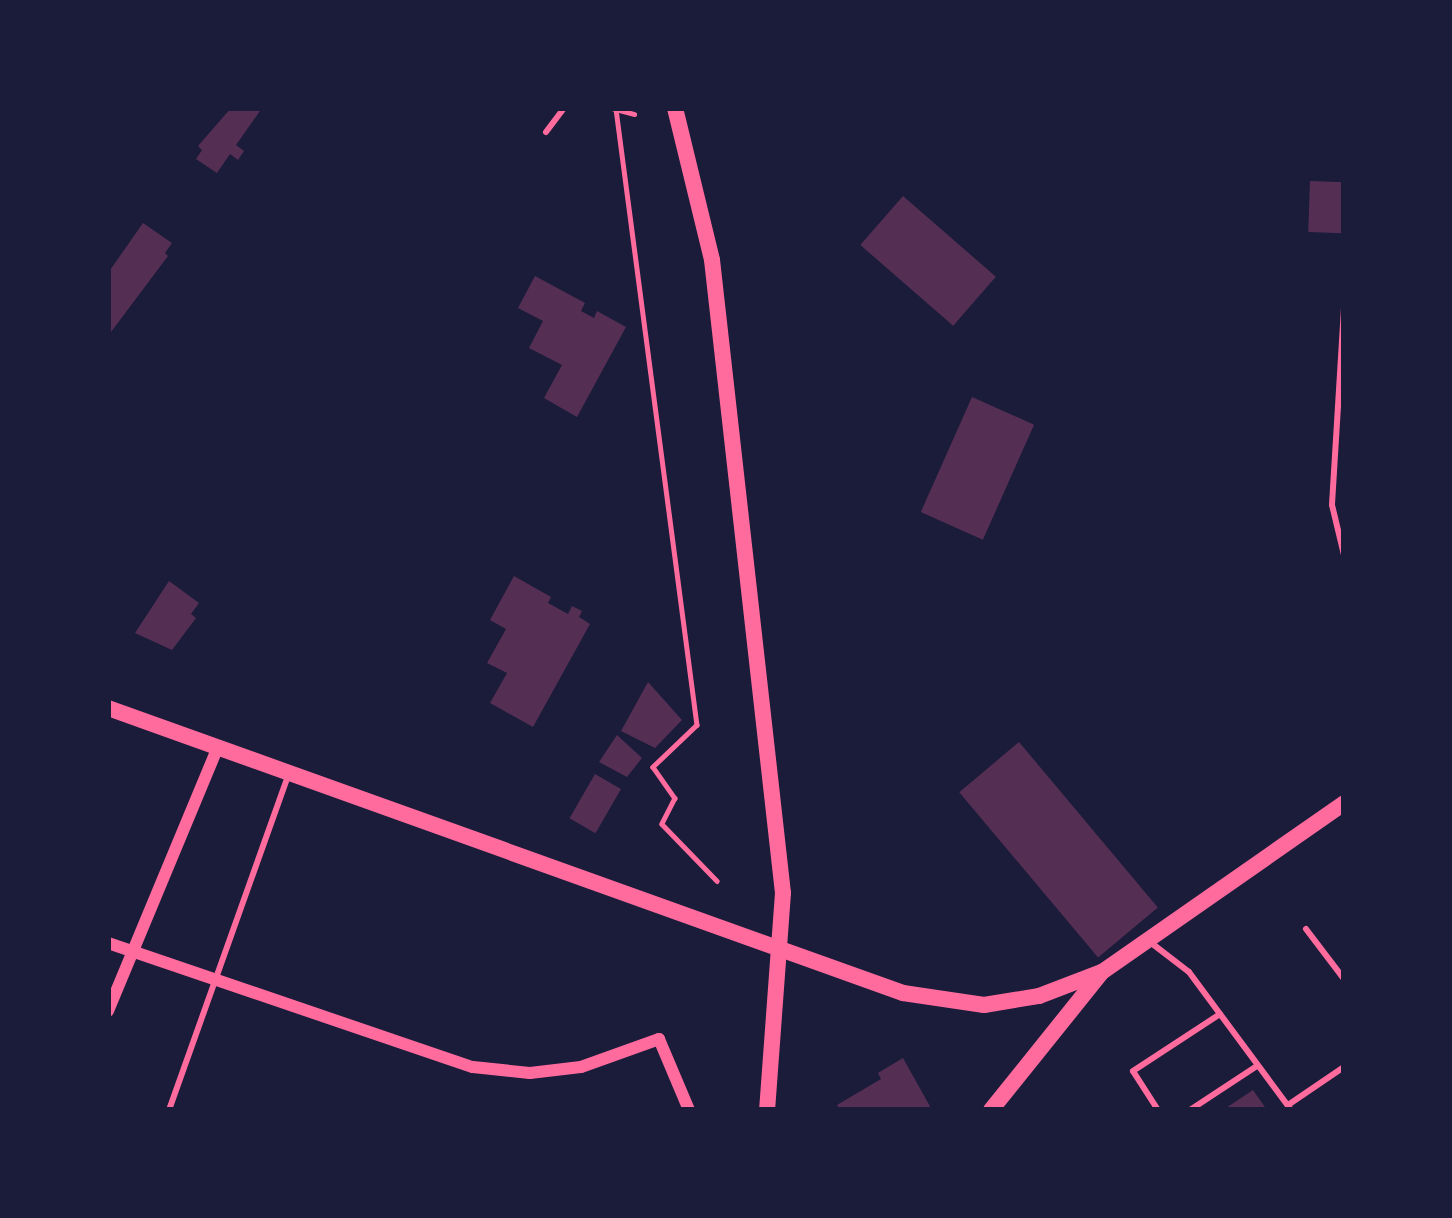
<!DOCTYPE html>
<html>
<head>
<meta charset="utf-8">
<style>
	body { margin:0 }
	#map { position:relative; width:1452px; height:1218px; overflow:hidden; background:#1b1b3a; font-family:"Nunito Sans",sans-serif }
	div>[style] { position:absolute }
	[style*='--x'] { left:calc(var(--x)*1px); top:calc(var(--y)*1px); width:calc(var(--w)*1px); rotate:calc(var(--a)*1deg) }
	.building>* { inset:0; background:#542f53; transform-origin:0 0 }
	.path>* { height:4.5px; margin:-2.25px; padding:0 2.25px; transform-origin:2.25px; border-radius:2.25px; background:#ff6b9d }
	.service>* { height:6px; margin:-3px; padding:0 3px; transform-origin:3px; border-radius:3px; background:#ff6b9d }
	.minor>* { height:12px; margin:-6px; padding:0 6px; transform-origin:6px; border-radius:6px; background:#ff6b9d }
	.tertiary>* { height:16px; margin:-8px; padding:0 8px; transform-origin:8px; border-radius:8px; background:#ff6b9d }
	span { translate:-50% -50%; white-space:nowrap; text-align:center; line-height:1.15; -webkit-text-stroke:10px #1b1b3a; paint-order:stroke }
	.frame { position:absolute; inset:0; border:111px solid #1b1b3a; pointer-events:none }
</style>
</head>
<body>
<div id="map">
	<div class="building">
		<i style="clip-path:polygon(231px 108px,262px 108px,236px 145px,244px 151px,238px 160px,230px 154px,217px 173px,196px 159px,202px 150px,198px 146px)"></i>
		<i style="left:1310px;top:181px;width:34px;height:51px;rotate:2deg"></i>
		<i style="left:903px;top:196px;width:123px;height:65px;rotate:41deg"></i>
		<i style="clip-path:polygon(143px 223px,172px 243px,165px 253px,168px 256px,108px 336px,108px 273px)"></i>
		<i style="clip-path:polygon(535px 276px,585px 303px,581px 311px,594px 318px,597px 311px,626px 327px,577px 417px,544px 398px,562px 365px,529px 348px,543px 321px,518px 308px)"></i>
		<i style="left:972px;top:397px;width:68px;height:126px;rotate:24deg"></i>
		<i style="clip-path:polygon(514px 576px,551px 597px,548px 603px,568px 614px,572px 606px,582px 611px,579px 617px,590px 624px,533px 727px,490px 703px,507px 673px,487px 663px,506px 629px,490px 620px)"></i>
		<i style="clip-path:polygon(169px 581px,199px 603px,191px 614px,196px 618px,172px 650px,135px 633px)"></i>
		<i style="clip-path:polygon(648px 682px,682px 720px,655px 748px,621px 731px)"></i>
		<i style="clip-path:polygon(617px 735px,642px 758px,627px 777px,599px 762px)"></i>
		<i style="left:1019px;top:742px;width:216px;height:78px;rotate:50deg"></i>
		<i style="left:595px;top:774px;width:30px;height:51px;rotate:30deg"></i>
		<i style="clip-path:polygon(903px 1058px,932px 1110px,840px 1110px,837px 1105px,881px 1079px,878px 1073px)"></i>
		<i style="clip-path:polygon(1253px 1090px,1267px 1110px,1223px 1110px)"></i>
	</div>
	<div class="path">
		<i style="--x:612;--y:108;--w:23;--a:15"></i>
		<i style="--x:616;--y:109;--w:621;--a:82.51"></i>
		<i style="--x:697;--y:725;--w:61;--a:136.3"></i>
		<i style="--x:653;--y:767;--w:38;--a:55"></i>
		<i style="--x:675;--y:798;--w:29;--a:117"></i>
		<i style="--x:662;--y:824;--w:79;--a:46"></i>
	</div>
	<div class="service">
		<i style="--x:546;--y:132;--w:30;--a:-53"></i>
		<i style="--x:1344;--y:308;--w:197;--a:93.5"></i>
		<i style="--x:1332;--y:505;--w:51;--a:76.5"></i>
		<i style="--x:1306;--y:929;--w:63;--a:52.8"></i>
		<i style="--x:1150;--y:942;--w:49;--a:37.6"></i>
		<i style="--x:1189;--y:972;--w:172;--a:53.5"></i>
		<i style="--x:1288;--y:1105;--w:68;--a:-34.2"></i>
		<i style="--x:169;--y:1110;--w:352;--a:-70.4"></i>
		<i style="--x:1158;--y:1110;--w:46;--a:-122.7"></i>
		<i style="--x:1133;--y:1071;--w:104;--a:-33.2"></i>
		<i style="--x:1190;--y:1110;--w:80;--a:-33.3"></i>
	</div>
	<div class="minor">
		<i style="--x:108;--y:943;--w:385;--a:18.8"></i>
		<i style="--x:473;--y:1067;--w:57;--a:6"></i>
		<i style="--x:530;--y:1073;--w:51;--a:-6.7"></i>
		<i style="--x:581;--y:1067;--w:83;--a:-19.7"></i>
		<i style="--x:659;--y:1039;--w:77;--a:67.1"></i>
		<i style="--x:108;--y:1011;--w:284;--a:-67.4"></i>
	</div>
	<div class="tertiary">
		<i style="--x:675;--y:108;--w:156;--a:76.3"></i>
		<i style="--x:712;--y:260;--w:637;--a:83.6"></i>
		<i style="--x:783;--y:893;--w:218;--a:94.2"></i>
		<i style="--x:108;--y:708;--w:845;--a:19.72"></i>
		<i style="--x:903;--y:993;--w:82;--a:8.4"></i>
		<i style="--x:984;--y:1005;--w:56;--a:-9.3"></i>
		<i style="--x:1039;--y:996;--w:67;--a:-20.9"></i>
		<i style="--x:991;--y:1110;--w:177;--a:-51.2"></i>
		<i style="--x:1102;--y:972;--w:295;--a:-34.9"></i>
	</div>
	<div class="frame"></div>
</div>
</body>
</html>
